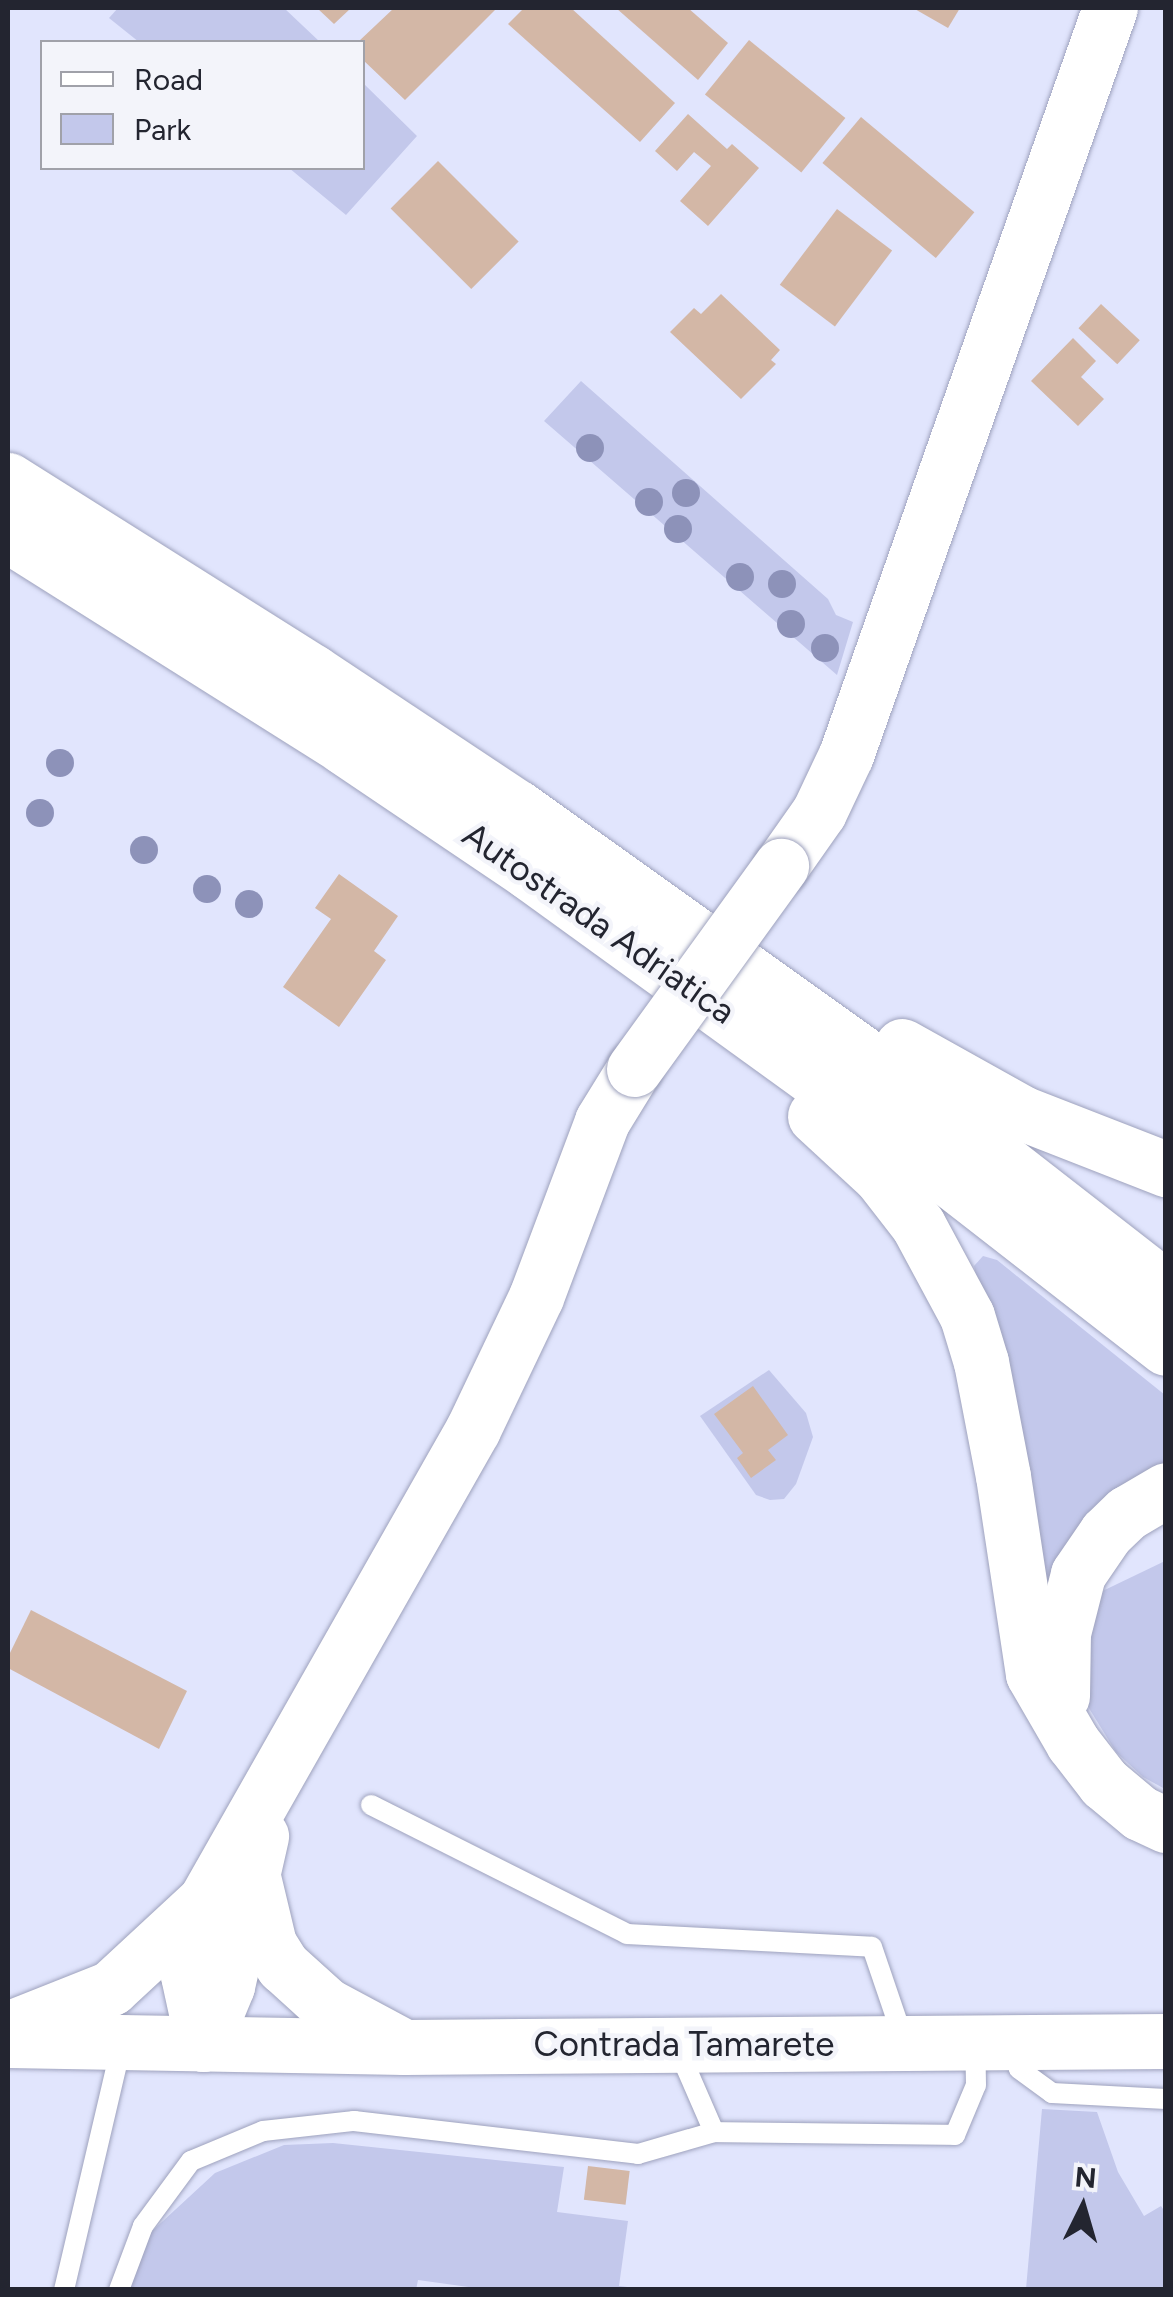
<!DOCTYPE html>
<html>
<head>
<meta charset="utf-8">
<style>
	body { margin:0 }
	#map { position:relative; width:1173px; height:2297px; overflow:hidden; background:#e1e5fd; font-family:Figtree,sans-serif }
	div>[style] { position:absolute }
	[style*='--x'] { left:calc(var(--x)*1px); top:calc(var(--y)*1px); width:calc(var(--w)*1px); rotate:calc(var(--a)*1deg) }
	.green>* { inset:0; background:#c3c8eb }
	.building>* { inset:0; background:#d3b7a6; transform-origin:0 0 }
	.roads { filter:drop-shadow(0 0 2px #9ea2bd) drop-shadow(0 0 2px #9ea2bd) }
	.lane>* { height:20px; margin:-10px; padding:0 10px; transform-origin:10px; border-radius:10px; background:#fff }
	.secondary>* { height:55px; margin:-27.5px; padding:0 27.5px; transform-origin:27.5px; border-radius:27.5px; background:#fff }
	.highway>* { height:55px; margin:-27.5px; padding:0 27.5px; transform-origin:27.5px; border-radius:27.5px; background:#fff }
	.bridges { filter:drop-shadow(0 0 2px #9ea2bd) drop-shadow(0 0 2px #9ea2bd) }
	.secondary-bridge>* { height:55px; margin:-27.5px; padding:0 27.5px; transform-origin:27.5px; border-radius:27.5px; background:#fff }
	.trees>* { width:28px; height:28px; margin:-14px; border-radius:50%; background:#8d92b9 }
	span { translate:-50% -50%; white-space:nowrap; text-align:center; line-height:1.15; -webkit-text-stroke:9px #f3f4fa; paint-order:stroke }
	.street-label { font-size:35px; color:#232530 }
	.frame { position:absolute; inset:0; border:10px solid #232530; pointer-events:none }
	.legend { position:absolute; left:40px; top:40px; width:325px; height:130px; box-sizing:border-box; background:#f3f4fa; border:2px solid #a0a1a9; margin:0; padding:12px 18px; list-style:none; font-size:30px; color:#232530 }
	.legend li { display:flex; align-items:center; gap:20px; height:50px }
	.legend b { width:50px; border:2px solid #a0a1a9 }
	.north { position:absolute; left:1033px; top:2157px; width:100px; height:100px; -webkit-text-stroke:8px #f3f4fa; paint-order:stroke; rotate:5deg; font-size:28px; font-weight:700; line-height:40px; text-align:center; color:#232530 }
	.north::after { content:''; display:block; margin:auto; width:35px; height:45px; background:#232530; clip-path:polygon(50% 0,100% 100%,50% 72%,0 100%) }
</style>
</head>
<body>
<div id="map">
	<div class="green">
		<i style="clip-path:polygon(118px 8px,284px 8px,320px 42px,139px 42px,109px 18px)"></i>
		<i style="clip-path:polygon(363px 83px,417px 136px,346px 215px,289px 168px,362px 168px)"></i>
		<i style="clip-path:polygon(581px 381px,828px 599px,836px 615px,853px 622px,837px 675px,544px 421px)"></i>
		<i style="clip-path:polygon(983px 1256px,997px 1260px,1165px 1395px,1165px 1470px,1043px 1582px,974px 1266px)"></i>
		<i style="clip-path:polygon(769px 1370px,806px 1413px,813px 1437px,796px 1484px,784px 1499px,770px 1500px,756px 1495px,700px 1416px)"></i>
		<i style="clip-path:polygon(1165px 1561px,1165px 1789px,1143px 1777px,1116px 1752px,1087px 1705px,1088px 1598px)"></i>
		<i style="clip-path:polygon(1042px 2109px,1097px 2112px,1118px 2172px,1144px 2216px,1161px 2206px,1165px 2212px,1165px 2289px,1026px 2289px)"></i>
		<i style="clip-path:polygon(333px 2143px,564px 2167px,557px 2212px,628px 2221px,619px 2286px,645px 2289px,490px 2290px,418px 2280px,416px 2290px,127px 2290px,150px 2233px,215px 2173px,284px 2145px)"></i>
	</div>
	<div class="building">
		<i style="clip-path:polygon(317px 8px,351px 8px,334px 24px)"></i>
		<i style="clip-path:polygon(394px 8px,497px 8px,405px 100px,362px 59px,362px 42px,358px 42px)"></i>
		<i style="clip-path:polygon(524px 8px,571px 8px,675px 103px,640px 142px,508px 24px)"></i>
		<i style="clip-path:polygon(616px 8px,688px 8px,728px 43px,698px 80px)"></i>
		<i style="clip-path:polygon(913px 8px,960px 8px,948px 28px)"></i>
		<i style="left:749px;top:40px;width:124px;height:70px;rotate:39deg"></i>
		<i style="clip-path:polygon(688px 114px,727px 149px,732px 144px,759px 168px,708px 226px,680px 201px,711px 166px,694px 152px,677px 171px,655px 151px)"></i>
		<i style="left:861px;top:117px;width:148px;height:60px;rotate:40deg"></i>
		<i style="left:438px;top:161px;width:114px;height:67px;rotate:45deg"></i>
		<i style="left:837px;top:209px;width:69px;height:95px;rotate:37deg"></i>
		<i style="clip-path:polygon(721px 294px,780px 350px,771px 360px,776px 364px,741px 399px,670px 332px,694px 308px,701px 314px)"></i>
		<i style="left:1101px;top:304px;width:53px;height:33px;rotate:43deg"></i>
		<i style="clip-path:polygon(1073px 338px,1096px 361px,1081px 377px,1104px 399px,1078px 426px,1031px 381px)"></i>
		<i style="clip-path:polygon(339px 874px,398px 916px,374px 951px,386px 960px,339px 1027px,283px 987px,331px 919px,315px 908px)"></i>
		<i style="clip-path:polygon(753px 1386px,788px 1435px,768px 1450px,776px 1460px,751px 1478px,737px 1458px,743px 1453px,714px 1414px)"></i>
		<i style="clip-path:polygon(31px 1610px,187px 1691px,159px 1749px,8px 1668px,8px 1657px)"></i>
		<i style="left:588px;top:2166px;width:42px;height:34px;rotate:7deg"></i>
	</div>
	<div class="roads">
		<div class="lane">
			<i style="--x:371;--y:1805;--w:287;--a:26.7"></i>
			<i style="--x:627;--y:1934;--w:245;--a:3"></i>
			<i style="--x:872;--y:1947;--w:99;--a:71.2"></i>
			<i style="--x:1014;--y:2044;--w:25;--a:79"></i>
			<i style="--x:1019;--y:2069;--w:41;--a:36"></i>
			<i style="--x:1052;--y:2093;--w:114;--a:3"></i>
			<i style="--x:685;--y:2046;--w:17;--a:93"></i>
			<i style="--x:684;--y:2063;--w:75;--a:66.5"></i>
			<i style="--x:714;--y:2132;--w:241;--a:0.7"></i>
			<i style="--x:955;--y:2135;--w:54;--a:-67.2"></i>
			<i style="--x:976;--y:2085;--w:39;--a:-91"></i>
			<i style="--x:64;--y:2290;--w:254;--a:-76.8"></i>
			<i style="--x:119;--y:2290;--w:68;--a:-69.4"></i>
			<i style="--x:143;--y:2226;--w:81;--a:-53.6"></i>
			<i style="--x:191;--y:2161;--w:78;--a:-22.6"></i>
			<i style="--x:263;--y:2131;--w:92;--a:-6.3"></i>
			<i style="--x:354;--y:2121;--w:286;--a:6.6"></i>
			<i style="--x:638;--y:2154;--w:79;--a:-16.1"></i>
		</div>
		<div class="secondary">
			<i style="--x:781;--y:866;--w:66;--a:-54.9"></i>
			<i style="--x:819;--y:812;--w:63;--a:-64.7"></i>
			<i style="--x:846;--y:755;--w:792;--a:-70.54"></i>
			<i style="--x:254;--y:1881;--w:65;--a:76.6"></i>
			<i style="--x:269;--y:1944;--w:26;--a:58"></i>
			<i style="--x:283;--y:1966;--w:58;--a:42.2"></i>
			<i style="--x:326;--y:2005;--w:81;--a:28.2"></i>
			<i style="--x:10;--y:2028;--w:109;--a:-21.6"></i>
			<i style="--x:111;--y:1988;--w:128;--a:-42.8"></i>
			<i style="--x:8;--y:2040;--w:396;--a:1"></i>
			<i style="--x:404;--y:2047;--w:762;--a:-0.45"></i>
			<i style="--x:203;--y:2044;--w:71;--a:-102.3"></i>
			<i style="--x:188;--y:1975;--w:76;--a:-77.1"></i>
			<i style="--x:205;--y:1901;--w:543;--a:-60.41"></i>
			<i style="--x:473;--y:1429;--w:146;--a:-64.5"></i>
			<i style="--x:536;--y:1297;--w:188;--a:-69.4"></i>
			<i style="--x:602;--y:1121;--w:61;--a:-58.4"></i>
			<i style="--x:203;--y:2044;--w:63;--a:-67.5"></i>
			<i style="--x:227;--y:1986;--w:154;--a:-77.2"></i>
		</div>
		<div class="highway">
			<i style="--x:8;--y:480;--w:360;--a:32.2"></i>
			<i style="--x:313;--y:672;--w:246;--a:33.6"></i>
			<i style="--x:518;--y:808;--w:465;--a:35.5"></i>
			<i style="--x:896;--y:1078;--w:342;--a:37.9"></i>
			<i style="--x:8;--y:535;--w:397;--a:32.2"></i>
			<i style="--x:344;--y:747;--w:223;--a:34"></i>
			<i style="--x:529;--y:872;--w:447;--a:35.9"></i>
			<i style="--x:891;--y:1134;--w:348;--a:37.9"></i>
			<i style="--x:902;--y:1046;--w:137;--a:29.2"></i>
			<i style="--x:1022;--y:1113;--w:155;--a:21.3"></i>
			<i style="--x:815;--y:1116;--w:88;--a:42.7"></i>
			<i style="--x:880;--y:1176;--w:62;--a:52.2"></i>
			<i style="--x:918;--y:1225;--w:103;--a:61.7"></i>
			<i style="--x:967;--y:1316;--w:48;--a:73.1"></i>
			<i style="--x:981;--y:1362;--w:116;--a:79.1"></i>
			<i style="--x:1003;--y:1476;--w:200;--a:81.4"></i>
			<i style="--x:1033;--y:1674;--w:80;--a:59.9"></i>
			<i style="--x:1073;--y:1743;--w:51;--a:52.2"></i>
			<i style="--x:1104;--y:1783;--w:47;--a:39.8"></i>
			<i style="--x:1140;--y:1813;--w:29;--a:25"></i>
			<i style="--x:1062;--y:1696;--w:63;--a:-89.1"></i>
			<i style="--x:1063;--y:1633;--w:61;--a:-75.7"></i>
			<i style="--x:1078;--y:1574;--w:50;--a:-55.7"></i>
			<i style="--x:1106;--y:1533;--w:29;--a:-44"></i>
			<i style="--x:1127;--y:1513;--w:45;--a:-30.5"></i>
		</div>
	</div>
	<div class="bridges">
		<div class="secondary-bridge">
			<i style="--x:634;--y:1069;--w:251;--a:-54.1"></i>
		</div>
	</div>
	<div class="trees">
		<i style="left:590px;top:448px"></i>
		<i style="left:686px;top:493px"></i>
		<i style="left:649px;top:502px"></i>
		<i style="left:678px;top:529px"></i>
		<i style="left:740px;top:577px"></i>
		<i style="left:782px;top:584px"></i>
		<i style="left:791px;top:624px"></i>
		<i style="left:825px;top:648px"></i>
		<i style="left:60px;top:763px"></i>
		<i style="left:40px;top:813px"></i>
		<i style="left:144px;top:850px"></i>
		<i style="left:207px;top:889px"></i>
		<i style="left:249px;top:904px"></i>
	</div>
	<div class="street-label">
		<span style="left:599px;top:923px;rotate:35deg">Autostrada Adriatica</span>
		<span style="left:684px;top:2044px">Contrada Tamarete</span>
	</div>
	<div class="frame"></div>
	<ul class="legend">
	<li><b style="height:12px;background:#fff"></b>Road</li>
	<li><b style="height:28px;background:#c3c8eb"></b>Park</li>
	</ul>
	<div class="north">N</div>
</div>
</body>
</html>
